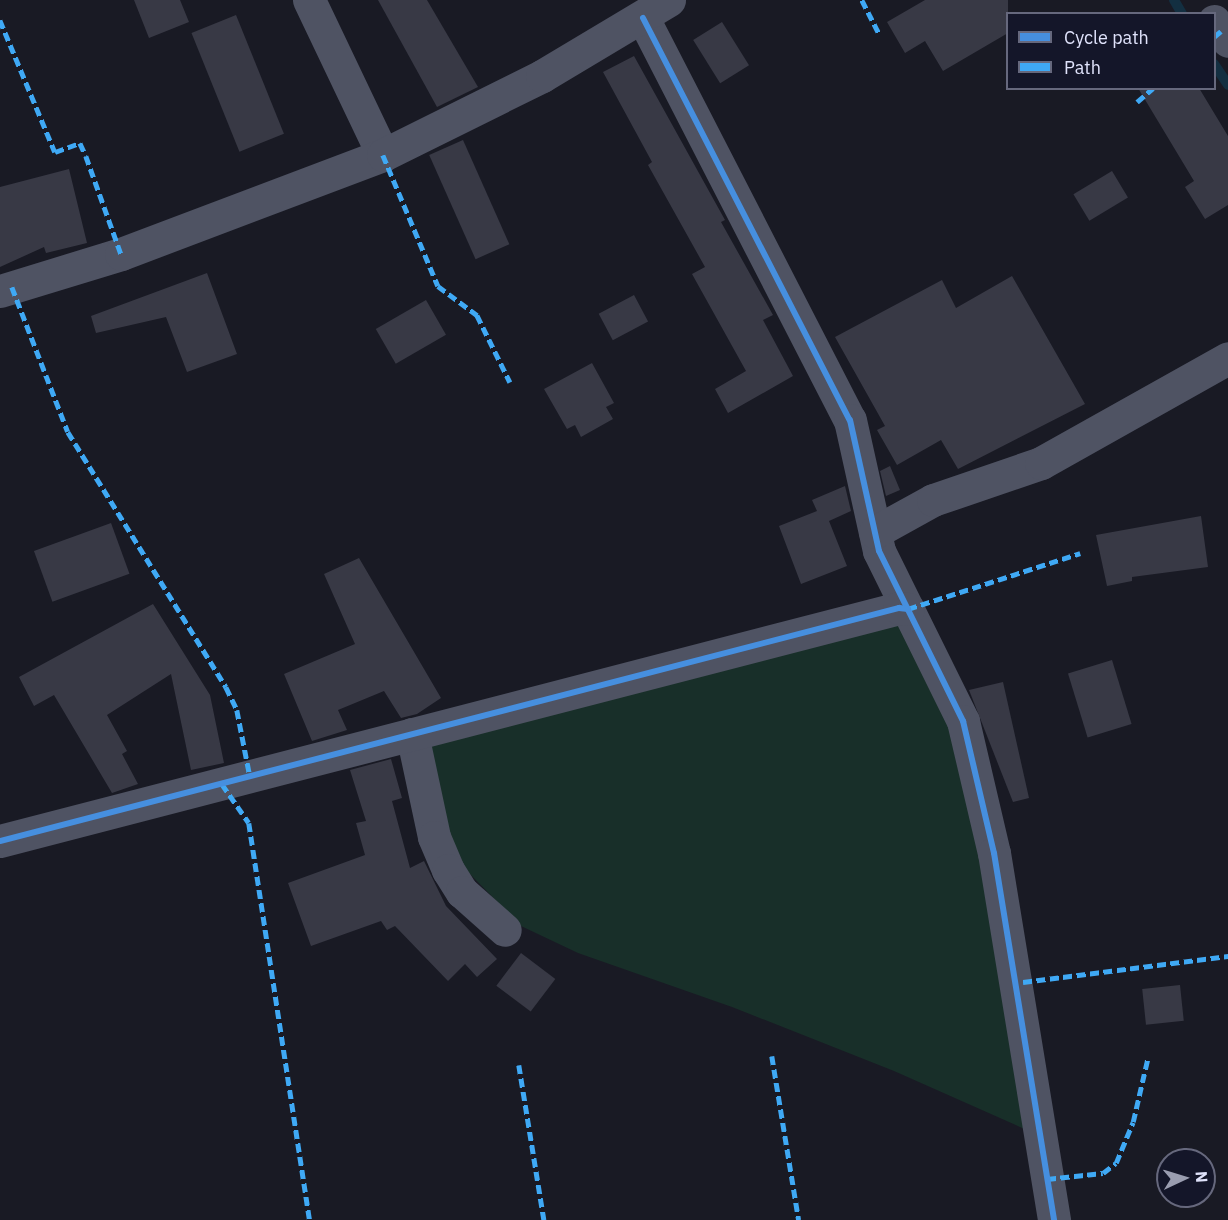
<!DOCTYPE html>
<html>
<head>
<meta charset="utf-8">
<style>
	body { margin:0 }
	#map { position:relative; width:1228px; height:1220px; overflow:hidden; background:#191a24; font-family:"IBM Plex Sans",sans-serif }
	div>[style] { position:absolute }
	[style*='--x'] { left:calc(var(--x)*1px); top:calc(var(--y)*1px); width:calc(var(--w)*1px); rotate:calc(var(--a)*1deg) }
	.green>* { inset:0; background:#182f29 }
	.stream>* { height:10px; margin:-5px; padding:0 5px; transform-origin:5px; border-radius:5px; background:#132f41 }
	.building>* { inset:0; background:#383945; transform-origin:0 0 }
	.minor>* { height:33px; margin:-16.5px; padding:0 16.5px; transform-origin:16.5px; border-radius:16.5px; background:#4f5363 }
	.quiet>* { height:4.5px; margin-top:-2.25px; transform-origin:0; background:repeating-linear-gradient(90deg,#3fa9f5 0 9px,transparent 0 13.5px) }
	.cycleway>* { height:6px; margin:-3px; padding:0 3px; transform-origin:3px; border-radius:3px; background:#468fdf }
	span { translate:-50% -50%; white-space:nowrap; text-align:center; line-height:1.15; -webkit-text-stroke:6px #141629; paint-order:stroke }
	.legend { position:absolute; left:1006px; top:12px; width:210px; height:78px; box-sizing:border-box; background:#141629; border:2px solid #66687d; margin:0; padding:8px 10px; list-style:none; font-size:18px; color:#e0e3fb }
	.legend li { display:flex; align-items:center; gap:12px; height:30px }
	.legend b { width:30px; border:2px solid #66687d }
	.north { position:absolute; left:1156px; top:1148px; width:60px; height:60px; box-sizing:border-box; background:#141629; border:2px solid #66687d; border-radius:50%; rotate:86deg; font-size:16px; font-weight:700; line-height:24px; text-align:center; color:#e0e3fb }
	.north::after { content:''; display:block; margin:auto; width:21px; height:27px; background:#9a9db0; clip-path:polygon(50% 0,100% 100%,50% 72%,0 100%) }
</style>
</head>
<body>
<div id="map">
	<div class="green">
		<i style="clip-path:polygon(898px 620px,945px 714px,975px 817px,1029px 1131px,894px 1071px,732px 1007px,578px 953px,521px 926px,468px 872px,445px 836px,429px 739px)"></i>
	</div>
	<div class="stream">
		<i style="--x:1174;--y:0;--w:16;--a:60"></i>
		<i style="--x:1214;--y:64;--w:25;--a:56"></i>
	</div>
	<div class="building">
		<i style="clip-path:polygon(134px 0,180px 0,189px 22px,149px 38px)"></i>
		<i style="clip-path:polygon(378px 0,427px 0,478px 87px,437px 107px)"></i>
		<i style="clip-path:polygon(925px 0,1008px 0,1008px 33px,943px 71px,925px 41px,905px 53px,887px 22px)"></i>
		<i style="left:236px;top:15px;width:128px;height:48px;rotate:68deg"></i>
		<i style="left:722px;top:22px;width:51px;height:34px;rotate:58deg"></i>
		<i style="clip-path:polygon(634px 56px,725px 220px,721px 222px,773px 315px,763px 320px,793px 376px,728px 413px,715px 389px,746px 371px,692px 274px,705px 267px,648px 165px,652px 162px,603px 72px)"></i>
		<i style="clip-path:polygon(1138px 88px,1199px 88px,1228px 136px,1228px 205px,1205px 219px,1185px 187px,1194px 181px)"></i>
		<i style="left:463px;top:140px;width:114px;height:37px;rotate:66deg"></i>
		<i style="clip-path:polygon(69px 169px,87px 243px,46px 253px,44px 247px,0 267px,0 187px)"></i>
		<i style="left:1112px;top:171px;width:31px;height:45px;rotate:59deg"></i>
		<i style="clip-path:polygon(207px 273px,237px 354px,187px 372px,166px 317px,96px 333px,91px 316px)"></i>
		<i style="clip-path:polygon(1012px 276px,1085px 404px,958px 469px,941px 440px,897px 465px,877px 430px,885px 426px,835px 337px,942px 280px,956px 308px)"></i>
		<i style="left:634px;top:295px;width:30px;height:40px;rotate:62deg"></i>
		<i style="left:426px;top:300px;width:40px;height:58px;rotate:60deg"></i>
		<i style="clip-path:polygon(592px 363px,614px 403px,606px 407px,613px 419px,581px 437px,575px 425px,567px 429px,544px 389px)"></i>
		<i style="clip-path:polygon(890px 466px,900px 490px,886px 496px,880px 471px)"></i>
		<i style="clip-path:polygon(845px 486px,851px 511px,829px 521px,847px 566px,801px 584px,779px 526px,817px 511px,812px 500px)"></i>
		<i style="clip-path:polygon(1201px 516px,1208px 567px,1132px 577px,1132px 581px,1107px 586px,1096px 535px)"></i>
		<i style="left:111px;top:523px;width:54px;height:82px;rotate:70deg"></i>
		<i style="clip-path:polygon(359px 558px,441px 698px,417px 714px,401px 718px,384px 691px,338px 710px,347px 730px,312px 741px,284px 674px,355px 644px,324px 574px)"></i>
		<i style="clip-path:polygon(153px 604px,210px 695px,224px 763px,191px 770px,171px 674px,107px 715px,127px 751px,122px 754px,138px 784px,112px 793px,54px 695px,34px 706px,19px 677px)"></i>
		<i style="left:1112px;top:660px;width:67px;height:46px;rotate:73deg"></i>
		<i style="clip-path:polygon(1003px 682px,1029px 798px,1013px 802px,969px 690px)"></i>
		<i style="clip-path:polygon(391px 759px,402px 798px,392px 801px,410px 868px,424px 861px,446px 906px,497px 959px,477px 977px,465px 964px,448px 981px,395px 926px,387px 930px,381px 921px,311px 946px,288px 883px,365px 855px,356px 823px,366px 821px,350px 770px)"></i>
		<i style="left:521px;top:953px;width:43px;height:41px;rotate:37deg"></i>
		<i style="left:1180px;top:985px;width:36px;height:38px;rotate:84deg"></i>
	</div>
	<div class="minor">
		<i style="--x:309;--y:0;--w:172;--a:64.5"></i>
		<i style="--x:643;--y:18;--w:452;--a:62.8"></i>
		<i style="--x:850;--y:420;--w:134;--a:77.5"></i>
		<i style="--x:879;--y:551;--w:190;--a:63.7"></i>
		<i style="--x:963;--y:721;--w:136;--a:76.8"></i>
		<i style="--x:994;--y:853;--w:372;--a:80.7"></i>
		<i style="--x:1214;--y:21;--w:24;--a:55"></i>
		<i style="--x:0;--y:291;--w:127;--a:-17"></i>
		<i style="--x:121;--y:254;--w:280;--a:-20.7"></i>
		<i style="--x:383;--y:155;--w:178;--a:-26.4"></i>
		<i style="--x:542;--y:76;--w:148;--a:-30.9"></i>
		<i style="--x:875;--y:532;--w:66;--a:-28.9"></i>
		<i style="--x:933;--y:500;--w:114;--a:-18.9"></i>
		<i style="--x:1041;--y:463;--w:214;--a:-29.3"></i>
		<i style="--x:412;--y:734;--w:105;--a:77.9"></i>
		<i style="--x:434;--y:837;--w:36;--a:67"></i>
		<i style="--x:448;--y:870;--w:26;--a:58"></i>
		<i style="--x:462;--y:892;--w:57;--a:41.5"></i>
		<i style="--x:0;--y:841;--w:929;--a:-14.53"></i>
		<i style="--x:899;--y:608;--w:9;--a:6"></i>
	</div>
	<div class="quiet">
		<i style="--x:862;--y:0;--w:39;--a:63"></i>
		<i style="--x:0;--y:20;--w:143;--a:67.4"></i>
		<i style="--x:55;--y:152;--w:27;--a:-20"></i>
		<i style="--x:80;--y:143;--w:14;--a:65"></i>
		<i style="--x:86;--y:156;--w:104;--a:70.3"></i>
		<i style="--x:1214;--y:37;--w:9;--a:-41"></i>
		<i style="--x:1137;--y:102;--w:21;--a:-41"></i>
		<i style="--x:383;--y:155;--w:142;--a:67.2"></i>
		<i style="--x:438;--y:286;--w:49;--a:36.6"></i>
		<i style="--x:477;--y:315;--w:75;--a:63.8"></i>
		<i style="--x:12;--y:287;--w:155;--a:68.9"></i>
		<i style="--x:68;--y:432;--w:300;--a:58.2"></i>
		<i style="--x:226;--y:687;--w:25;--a:64"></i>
		<i style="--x:237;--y:710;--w:67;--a:78.9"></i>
		<i style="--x:908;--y:609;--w:181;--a:-18"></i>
		<i style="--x:222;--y:784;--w:47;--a:55.3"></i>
		<i style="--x:249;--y:823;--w:402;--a:81.3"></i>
		<i style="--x:1023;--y:982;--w:207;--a:-7.2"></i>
		<i style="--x:772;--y:1056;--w:166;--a:80.7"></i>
		<i style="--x:519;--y:1065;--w:157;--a:80.8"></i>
		<i style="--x:1047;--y:1179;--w:56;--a:-6.1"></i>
		<i style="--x:1103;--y:1173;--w:16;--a:-38"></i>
		<i style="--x:1116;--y:1163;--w:44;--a:-67.5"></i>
		<i style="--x:1133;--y:1122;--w:67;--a:-77"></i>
	</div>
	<div class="cycleway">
		<i style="--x:643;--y:18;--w:452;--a:62.8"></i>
		<i style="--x:850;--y:420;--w:134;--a:77.5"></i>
		<i style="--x:879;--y:551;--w:190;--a:63.7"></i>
		<i style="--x:963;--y:721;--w:136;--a:76.8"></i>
		<i style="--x:994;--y:853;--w:372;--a:80.7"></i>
		<i style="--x:0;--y:841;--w:929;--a:-14.53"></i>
		<i style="--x:899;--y:608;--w:9;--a:6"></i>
	</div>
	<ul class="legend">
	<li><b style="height:8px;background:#468fdf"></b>Cycle path</li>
	<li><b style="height:8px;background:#3fa9f5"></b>Path</li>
	</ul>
	<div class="north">N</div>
</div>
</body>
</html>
